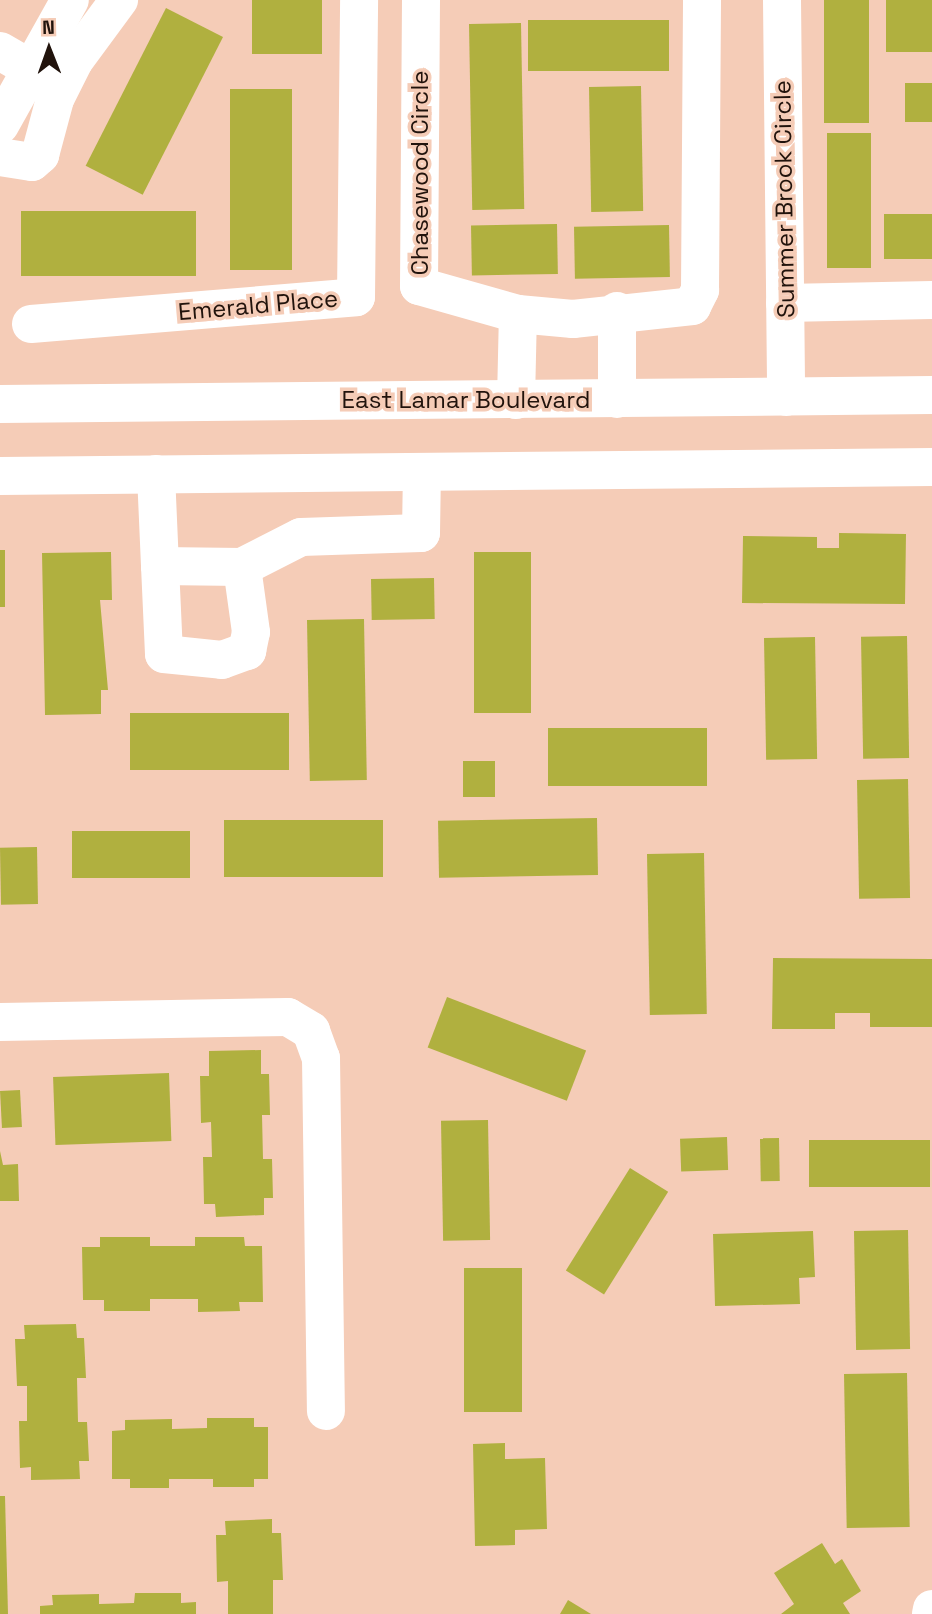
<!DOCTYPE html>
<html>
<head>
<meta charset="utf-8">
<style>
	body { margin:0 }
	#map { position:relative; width:932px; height:1614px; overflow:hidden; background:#f5ccb7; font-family:"Space Grotesk",sans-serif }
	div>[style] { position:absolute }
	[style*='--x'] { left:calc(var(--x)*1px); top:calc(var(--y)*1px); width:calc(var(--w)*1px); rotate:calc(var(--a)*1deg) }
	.building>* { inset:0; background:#b0b03f; transform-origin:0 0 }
	.minor>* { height:38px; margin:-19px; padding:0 19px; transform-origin:19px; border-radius:19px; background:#fff }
	.major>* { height:38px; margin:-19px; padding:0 19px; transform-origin:19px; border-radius:19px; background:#fff }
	span { translate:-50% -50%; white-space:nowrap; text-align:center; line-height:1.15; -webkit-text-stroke:7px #f5ccb7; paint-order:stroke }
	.street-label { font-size:24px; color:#21130c }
	.north { position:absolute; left:14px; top:14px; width:70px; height:70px; -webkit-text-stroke:5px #f5ccb7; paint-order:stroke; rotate:359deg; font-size:19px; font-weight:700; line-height:28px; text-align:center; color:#21130c }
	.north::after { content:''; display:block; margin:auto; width:24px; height:32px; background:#21130c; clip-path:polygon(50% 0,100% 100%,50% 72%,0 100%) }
</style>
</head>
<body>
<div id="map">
	<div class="building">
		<i style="left:252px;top:0;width:70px;height:54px"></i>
		<i style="left:824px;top:0;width:45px;height:123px"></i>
		<i style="left:886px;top:0;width:46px;height:52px"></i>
		<i style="left:166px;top:8px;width:64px;height:177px;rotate:27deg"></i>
		<i style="left:669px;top:20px;width:51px;height:141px;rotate:90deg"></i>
		<i style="left:521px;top:23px;width:186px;height:52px;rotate:89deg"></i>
		<i style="left:905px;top:83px;width:27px;height:39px"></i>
		<i style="left:641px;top:86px;width:125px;height:52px;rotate:89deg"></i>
		<i style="left:230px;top:89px;width:62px;height:181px"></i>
		<i style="left:827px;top:133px;width:44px;height:135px"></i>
		<i style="left:21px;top:211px;width:175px;height:65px"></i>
		<i style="left:932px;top:214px;width:45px;height:48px;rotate:90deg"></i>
		<i style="left:557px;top:224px;width:50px;height:86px;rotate:89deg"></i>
		<i style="left:669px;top:225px;width:52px;height:95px;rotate:89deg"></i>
		<i style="clip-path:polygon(839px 533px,906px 534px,905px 604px,742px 603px,743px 536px,817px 537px,817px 548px,839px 548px)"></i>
		<i style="left:0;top:550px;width:5px;height:57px"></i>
		<i style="clip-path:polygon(111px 552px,112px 600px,100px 600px,108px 690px,101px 690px,101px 714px,45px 715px,42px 553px)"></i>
		<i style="left:474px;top:552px;width:57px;height:161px"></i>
		<i style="left:434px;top:578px;width:41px;height:63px;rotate:89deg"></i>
		<i style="left:364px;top:619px;width:161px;height:57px;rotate:89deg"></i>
		<i style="left:907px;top:636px;width:122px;height:46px;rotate:89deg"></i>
		<i style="left:815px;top:637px;width:122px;height:51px;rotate:89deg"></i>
		<i style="left:289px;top:713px;width:57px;height:159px;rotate:90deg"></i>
		<i style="left:707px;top:728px;width:58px;height:159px;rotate:90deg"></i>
		<i style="left:463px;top:761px;width:32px;height:36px"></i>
		<i style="left:908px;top:779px;width:119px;height:51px;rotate:89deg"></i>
		<i style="left:597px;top:818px;width:57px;height:159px;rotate:89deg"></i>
		<i style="left:383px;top:820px;width:57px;height:159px;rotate:90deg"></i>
		<i style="left:72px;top:831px;width:118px;height:47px"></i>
		<i style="left:37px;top:847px;width:57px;height:37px;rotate:89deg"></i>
		<i style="left:704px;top:853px;width:161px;height:57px;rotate:89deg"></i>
		<i style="clip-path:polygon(773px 958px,932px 959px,932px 1027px,870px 1027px,870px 1013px,835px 1013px,835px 1029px,772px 1029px)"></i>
		<i style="left:447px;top:997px;width:149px;height:54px;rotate:21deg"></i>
		<i style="clip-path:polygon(261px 1050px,261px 1074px,269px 1074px,270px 1115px,262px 1115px,263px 1159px,272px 1159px,273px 1198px,264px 1198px,264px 1215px,216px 1217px,215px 1204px,204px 1204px,203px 1157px,212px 1157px,211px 1122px,201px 1123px,200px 1076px,209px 1076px,209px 1051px)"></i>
		<i style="left:169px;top:1073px;width:68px;height:116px;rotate:88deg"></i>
		<i style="left:20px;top:1090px;width:37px;height:20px;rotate:87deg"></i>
		<i style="left:488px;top:1120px;width:120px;height:47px;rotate:89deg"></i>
		<i style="left:727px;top:1137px;width:33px;height:47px;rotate:88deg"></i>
		<i style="left:779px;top:1138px;width:43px;height:19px;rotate:89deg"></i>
		<i style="left:930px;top:1140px;width:47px;height:121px;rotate:90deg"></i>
		<i style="clip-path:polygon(0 1151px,3px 1165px,18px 1164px,19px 1201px,0 1201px)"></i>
		<i style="left:630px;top:1168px;width:45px;height:121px;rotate:32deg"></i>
		<i style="left:908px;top:1230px;width:119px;height:54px;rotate:89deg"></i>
		<i style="clip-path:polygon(813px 1231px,815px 1277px,799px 1278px,800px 1304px,715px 1306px,713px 1234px)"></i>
		<i style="clip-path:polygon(100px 1237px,150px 1237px,150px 1246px,195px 1246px,195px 1237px,244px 1237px,245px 1246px,262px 1246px,263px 1302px,239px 1302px,240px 1311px,198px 1312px,198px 1299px,150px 1299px,150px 1311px,104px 1311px,104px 1300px,83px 1300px,82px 1247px,100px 1247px)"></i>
		<i style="left:522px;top:1268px;width:144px;height:58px;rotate:90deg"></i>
		<i style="clip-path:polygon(76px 1324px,77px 1338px,84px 1338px,86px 1378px,77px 1378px,78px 1422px,87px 1422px,89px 1461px,79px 1461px,80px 1479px,31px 1480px,31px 1467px,20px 1468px,19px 1421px,27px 1421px,27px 1386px,17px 1386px,15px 1339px,25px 1339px,24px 1325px)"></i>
		<i style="left:907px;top:1373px;width:154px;height:63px;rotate:89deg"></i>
		<i style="clip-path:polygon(207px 1418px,254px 1418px,254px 1427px,268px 1427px,268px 1479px,254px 1479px,254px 1487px,213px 1487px,213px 1479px,169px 1479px,169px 1488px,130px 1488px,130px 1479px,112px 1479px,112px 1431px,125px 1430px,125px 1420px,172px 1419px,172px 1429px,207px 1428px)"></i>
		<i style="clip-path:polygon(505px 1443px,505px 1459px,545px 1458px,547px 1529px,515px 1530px,515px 1545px,475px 1546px,473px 1444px)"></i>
		<i style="clip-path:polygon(0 1496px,5px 1496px,8px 1614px,0 1614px)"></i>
		<i style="clip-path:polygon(272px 1519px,272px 1533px,281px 1533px,283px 1580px,273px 1580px,273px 1614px,228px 1614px,228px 1581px,217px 1582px,216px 1535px,226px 1535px,225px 1521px)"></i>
		<i style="clip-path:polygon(822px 1543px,835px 1564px,842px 1559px,861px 1591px,843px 1603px,850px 1614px,781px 1614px,794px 1604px,774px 1573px)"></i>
		<i style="clip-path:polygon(135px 1593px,181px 1593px,181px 1603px,196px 1602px,196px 1614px,40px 1614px,40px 1606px,53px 1605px,52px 1595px,99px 1594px,99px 1604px,134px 1603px)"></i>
		<i style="clip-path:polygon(568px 1600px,591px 1614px,560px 1614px)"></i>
	</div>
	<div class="minor">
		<i style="--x:421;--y:0;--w:286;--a:90.4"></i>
		<i style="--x:419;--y:286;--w:103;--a:15.8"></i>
		<i style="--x:518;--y:314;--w:55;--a:5.2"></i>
		<i style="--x:573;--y:319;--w:120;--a:-6.2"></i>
		<i style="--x:692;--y:306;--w:18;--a:-63"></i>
		<i style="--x:700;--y:290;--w:290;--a:-89.6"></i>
		<i style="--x:782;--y:0;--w:397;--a:89.4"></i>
		<i style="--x:0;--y:51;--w:36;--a:30"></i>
		<i style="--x:0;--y:125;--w:143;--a:-60.8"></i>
		<i style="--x:0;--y:157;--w:32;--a:9"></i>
		<i style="--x:32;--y:162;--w:11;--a:-41"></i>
		<i style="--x:40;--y:155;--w:58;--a:-75"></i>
		<i style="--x:55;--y:99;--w:42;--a:-63.4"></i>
		<i style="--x:74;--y:61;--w:76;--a:-53.6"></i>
		<i style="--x:785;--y:303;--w:147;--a:-1.2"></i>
		<i style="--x:617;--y:311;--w:88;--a:90"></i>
		<i style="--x:31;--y:324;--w:326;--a:-4.7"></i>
		<i style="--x:356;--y:297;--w:297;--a:-89.4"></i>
		<i style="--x:516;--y:400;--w:86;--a:-88.7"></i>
		<i style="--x:156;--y:474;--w:92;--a:87.5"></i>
		<i style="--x:160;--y:566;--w:82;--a:0.7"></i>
		<i style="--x:242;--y:567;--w:66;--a:-27"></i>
		<i style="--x:301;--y:537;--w:120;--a:-1.9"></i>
		<i style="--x:421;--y:533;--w:61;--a:-89.1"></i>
		<i style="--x:160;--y:566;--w:88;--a:87.4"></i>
		<i style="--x:164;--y:654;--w:58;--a:5.9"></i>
		<i style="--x:222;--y:660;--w:27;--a:-20"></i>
		<i style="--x:247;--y:651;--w:19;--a:-78"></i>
		<i style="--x:251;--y:632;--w:66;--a:-97.9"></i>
		<i style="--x:0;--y:1022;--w:288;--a:-1"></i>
		<i style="--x:288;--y:1017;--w:27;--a:31"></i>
		<i style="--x:311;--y:1031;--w:29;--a:70"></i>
		<i style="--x:321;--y:1058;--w:353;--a:89.2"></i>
		<i style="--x:931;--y:1614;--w:5;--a:-79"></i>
	</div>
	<div class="major">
		<i style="--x:0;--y:404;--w:932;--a:-0.55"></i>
		<i style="--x:0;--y:476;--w:932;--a:-0.55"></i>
	</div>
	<div class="street-label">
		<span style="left:420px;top:173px;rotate:-90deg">Chasewood Circle</span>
		<span style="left:784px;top:199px;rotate:-91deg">Summer Brook Circle</span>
		<span style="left:258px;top:305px;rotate:-5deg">Emerald Place</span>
		<span style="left:466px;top:400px">East Lamar Boulevard</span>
	</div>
	<div class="north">N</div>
</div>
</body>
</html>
